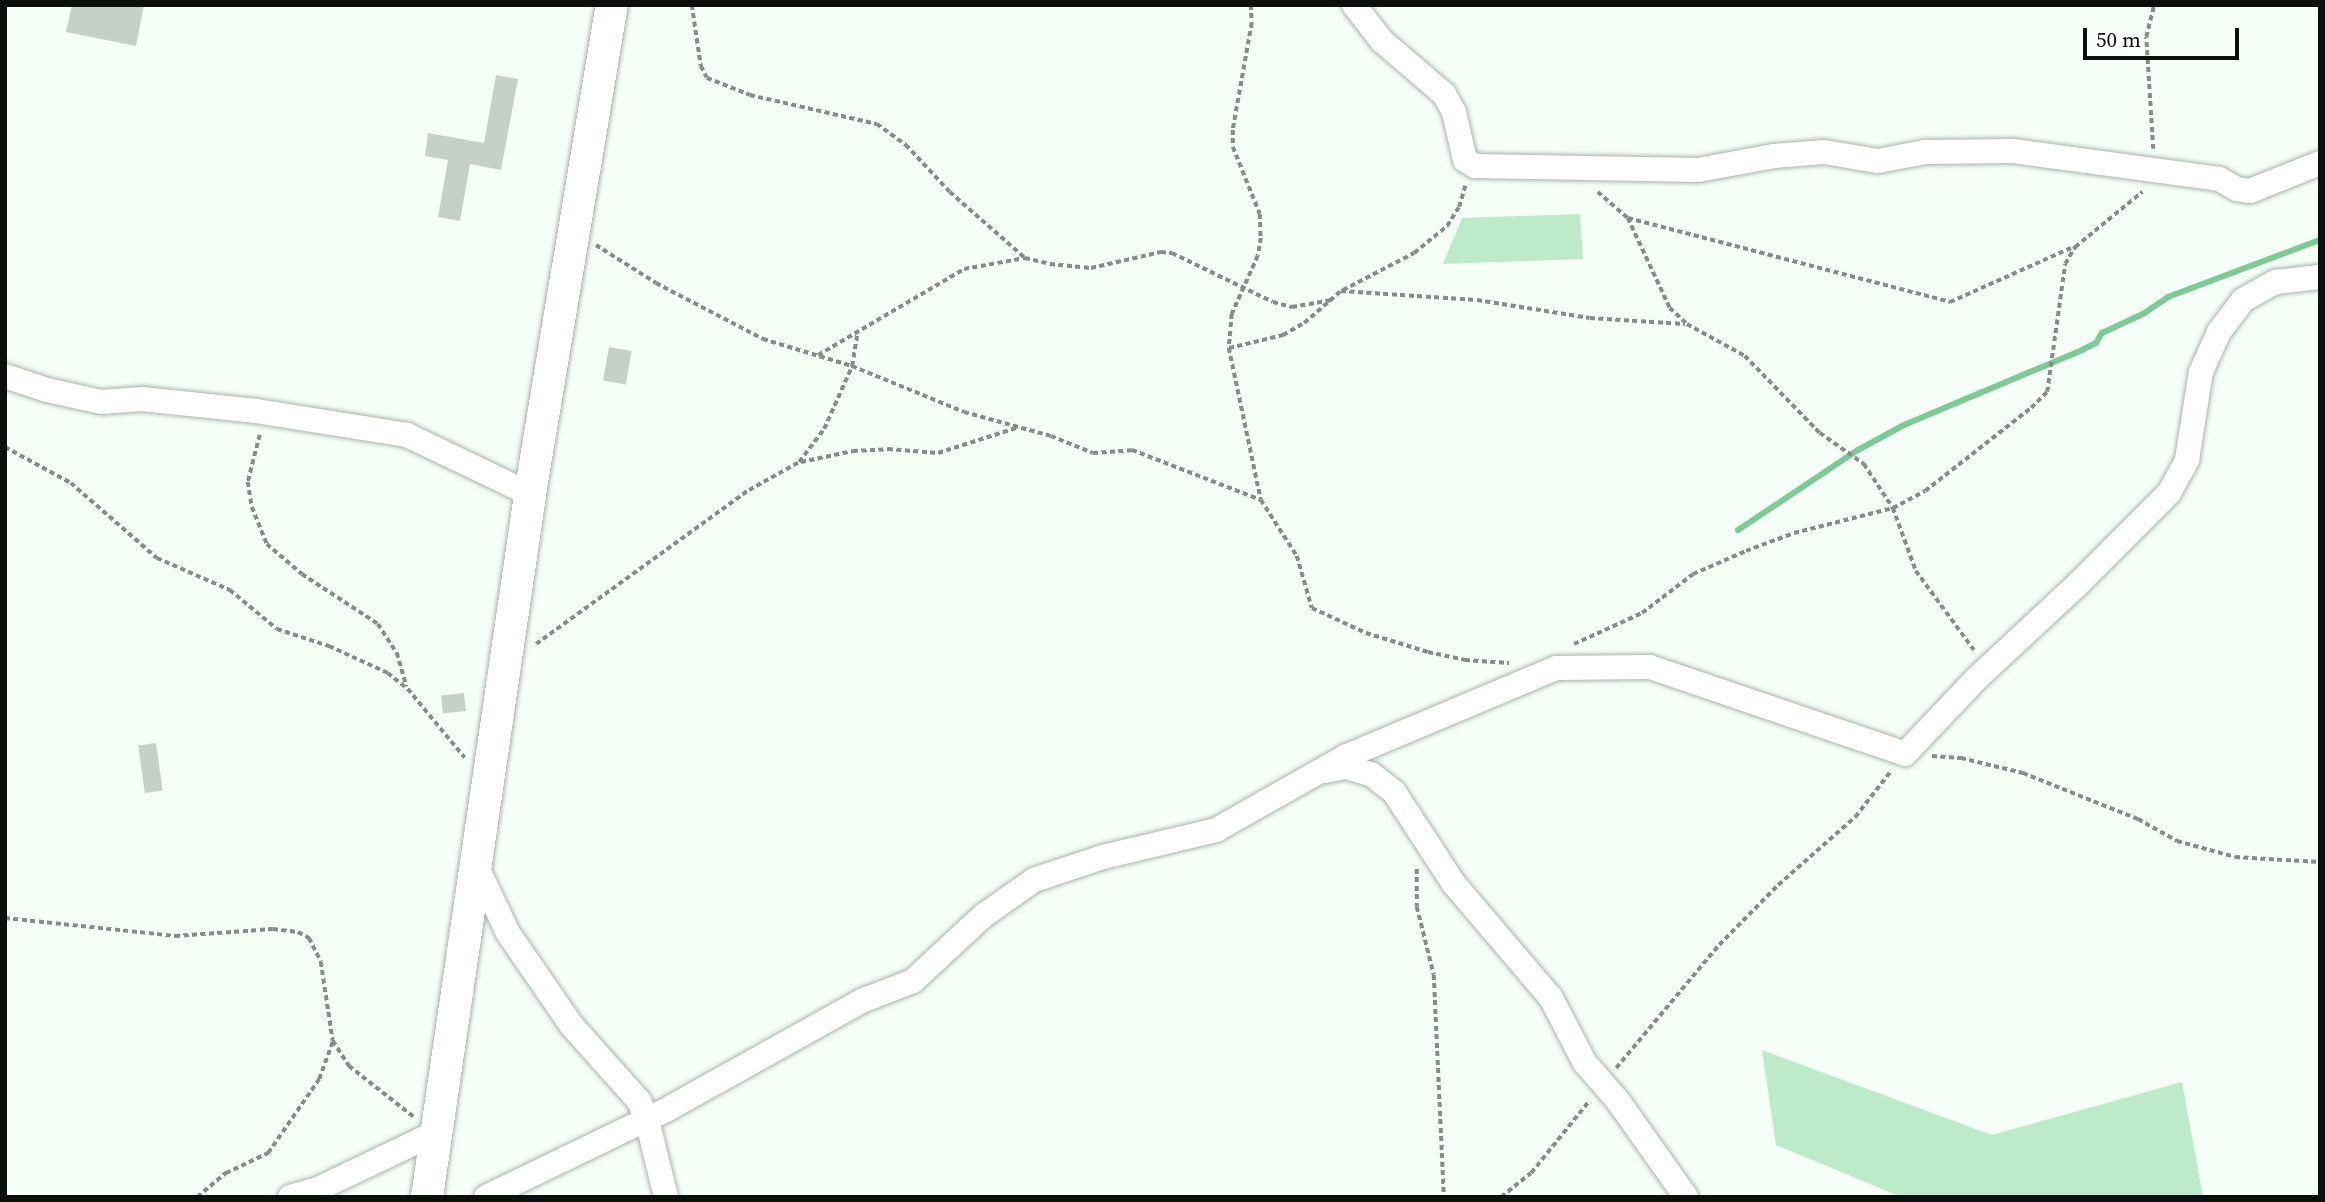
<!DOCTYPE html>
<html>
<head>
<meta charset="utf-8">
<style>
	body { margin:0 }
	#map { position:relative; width:2325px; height:1202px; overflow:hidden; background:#f5fef7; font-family:"Source Serif 4",serif }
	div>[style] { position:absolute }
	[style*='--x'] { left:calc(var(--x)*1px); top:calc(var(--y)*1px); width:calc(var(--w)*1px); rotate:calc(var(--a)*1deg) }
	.green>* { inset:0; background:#bdebc9 }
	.stream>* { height:6px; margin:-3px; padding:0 3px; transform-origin:3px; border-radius:3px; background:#7cca95 }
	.building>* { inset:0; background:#c5d1c8; transform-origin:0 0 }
	.path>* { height:3.5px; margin-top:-1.75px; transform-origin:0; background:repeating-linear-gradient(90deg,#868c87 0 5px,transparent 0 8.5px) }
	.roads { filter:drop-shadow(0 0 2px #a8b4ab) drop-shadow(0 0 2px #a8b4ab) }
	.minor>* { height:24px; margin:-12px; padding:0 12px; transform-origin:12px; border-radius:12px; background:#fff }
	.tertiary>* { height:32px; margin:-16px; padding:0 16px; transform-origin:16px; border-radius:16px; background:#fff }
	span { translate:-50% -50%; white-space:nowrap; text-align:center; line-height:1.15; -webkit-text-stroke:6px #fff; paint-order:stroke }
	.frame { position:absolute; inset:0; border:7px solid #0c100d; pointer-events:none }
	.scale { position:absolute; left:2083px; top:28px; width:156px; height:32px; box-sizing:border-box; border:4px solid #0c100d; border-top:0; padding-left:9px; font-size:21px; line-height:24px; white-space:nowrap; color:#0c100d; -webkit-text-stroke:5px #fff; paint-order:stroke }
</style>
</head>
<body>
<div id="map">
	<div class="green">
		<i style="clip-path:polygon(1580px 214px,1583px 259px,1443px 264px,1462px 218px)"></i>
		<i style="clip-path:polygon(1762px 1050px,1992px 1135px,2182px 1082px,2203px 1197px,1901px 1197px,1776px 1145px)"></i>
	</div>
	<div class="stream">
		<i style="--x:1738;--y:530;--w:144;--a:-33.7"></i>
		<i style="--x:1858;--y:450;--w:52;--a:-28.5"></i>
		<i style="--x:1904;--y:425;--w:193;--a:-22.8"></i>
		<i style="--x:2082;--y:350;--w:16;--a:-27"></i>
		<i style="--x:2096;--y:343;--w:12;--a:-59"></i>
		<i style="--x:2102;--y:333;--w:45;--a:-24.9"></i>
		<i style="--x:2143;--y:314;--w:30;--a:-34"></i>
		<i style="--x:2168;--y:297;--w:162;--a:-20.6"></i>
	</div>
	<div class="building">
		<i style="clip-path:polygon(72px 5px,144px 5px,136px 46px,66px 32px)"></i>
		<i style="clip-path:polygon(496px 75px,518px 79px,501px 170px,470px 164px,460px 221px,438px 217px,448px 160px,425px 156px,428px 133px,484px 143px)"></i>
		<i style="left:609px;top:347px;width:23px;height:34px;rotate:10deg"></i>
		<i style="left:464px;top:693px;width:18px;height:23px;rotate:84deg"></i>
		<i style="left:156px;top:743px;width:48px;height:18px;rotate:82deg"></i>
	</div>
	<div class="path">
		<i style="--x:692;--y:5;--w:62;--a:81.6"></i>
		<i style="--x:701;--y:66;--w:13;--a:63"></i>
		<i style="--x:707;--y:78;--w:46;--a:21.6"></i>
		<i style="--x:750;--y:95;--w:130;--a:12.9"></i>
		<i style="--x:877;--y:124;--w:36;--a:36"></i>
		<i style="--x:906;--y:145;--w:64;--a:46.9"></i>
		<i style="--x:950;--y:192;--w:100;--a:41.3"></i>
		<i style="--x:1025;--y:258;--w:26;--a:13"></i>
		<i style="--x:1050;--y:264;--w:41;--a:5.6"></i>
		<i style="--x:1091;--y:268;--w:72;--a:-12.9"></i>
		<i style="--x:1161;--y:252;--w:11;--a:5"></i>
		<i style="--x:1172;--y:253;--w:112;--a:25.9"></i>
		<i style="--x:1273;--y:302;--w:20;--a:15"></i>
		<i style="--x:1292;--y:307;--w:39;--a:-10"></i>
		<i style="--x:1251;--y:5;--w:18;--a:87"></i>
		<i style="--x:1252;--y:23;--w:109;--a:100.1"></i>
		<i style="--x:1233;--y:130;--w:17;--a:90"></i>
		<i style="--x:1233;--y:147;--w:72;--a:68.1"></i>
		<i style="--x:1260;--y:214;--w:24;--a:88"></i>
		<i style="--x:1261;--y:238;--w:18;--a:99"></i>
		<i style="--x:1258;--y:256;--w:64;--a:114.1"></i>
		<i style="--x:1232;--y:314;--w:34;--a:95"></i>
		<i style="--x:1229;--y:348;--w:155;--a:78.1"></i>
		<i style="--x:1261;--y:500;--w:67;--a:57.3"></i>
		<i style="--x:1297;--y:556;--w:54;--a:73.9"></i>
		<i style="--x:1312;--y:608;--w:60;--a:24.8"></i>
		<i style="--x:1366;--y:633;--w:65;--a:17"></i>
		<i style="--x:1428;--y:652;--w:38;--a:12"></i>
		<i style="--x:1465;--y:660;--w:44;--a:3.9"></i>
		<i style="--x:2153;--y:149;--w:112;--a:-93.6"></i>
		<i style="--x:2146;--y:37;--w:33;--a:-76"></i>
		<i style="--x:1598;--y:192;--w:40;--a:41"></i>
		<i style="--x:1628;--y:218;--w:99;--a:65"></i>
		<i style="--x:1670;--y:308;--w:23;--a:43"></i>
		<i style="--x:1687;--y:324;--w:66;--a:28.9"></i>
		<i style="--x:1745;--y:356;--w:107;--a:45.8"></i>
		<i style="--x:1820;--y:433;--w:54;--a:35.2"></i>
		<i style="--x:1864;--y:464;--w:53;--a:56.6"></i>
		<i style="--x:1893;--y:508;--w:67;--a:69.9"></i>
		<i style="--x:1916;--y:571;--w:98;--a:53.7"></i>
		<i style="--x:1628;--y:218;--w:333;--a:14.6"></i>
		<i style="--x:1950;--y:302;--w:135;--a:-24.1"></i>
		<i style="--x:596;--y:245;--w:71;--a:32.3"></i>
		<i style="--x:656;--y:283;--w:121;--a:27.6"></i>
		<i style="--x:763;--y:339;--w:93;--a:16.9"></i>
		<i style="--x:852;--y:366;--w:121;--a:22.3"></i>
		<i style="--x:964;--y:412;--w:90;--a:15.4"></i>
		<i style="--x:1051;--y:436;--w:45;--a:22"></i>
		<i style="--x:1093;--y:453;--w:39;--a:-4"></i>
		<i style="--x:1132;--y:450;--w:138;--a:21.2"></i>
		<i style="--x:1343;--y:290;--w:80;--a:-27.5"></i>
		<i style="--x:1414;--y:253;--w:43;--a:-39.3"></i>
		<i style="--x:1447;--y:226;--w:22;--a:-58"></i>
		<i style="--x:1459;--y:207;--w:22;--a:-74"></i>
		<i style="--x:1229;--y:348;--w:56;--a:-13.5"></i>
		<i style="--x:1283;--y:335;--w:24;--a:-30"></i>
		<i style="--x:1304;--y:323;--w:49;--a:-40.9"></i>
		<i style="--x:1341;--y:291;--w:136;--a:3.8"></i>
		<i style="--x:1477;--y:300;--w:114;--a:9.1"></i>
		<i style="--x:1590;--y:318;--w:95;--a:3.6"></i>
		<i style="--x:818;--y:355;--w:169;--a:-30.5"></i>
		<i style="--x:964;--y:269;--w:62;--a:-10.2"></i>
		<i style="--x:260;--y:435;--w:49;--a:104.3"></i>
		<i style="--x:248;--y:482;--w:25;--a:81"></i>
		<i style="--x:252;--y:507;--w:40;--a:68"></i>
		<i style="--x:267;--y:544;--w:46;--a:40.6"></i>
		<i style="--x:302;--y:574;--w:91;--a:33.3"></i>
		<i style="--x:378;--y:624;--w:35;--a:57"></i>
		<i style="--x:397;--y:653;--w:35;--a:74"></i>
		<i style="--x:5;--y:447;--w:75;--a:28.6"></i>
		<i style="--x:71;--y:483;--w:114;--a:41.1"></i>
		<i style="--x:157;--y:558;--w:80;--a:23.7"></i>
		<i style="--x:230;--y:590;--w:61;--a:39.7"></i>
		<i style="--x:277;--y:629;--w:55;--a:18.1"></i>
		<i style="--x:329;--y:646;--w:65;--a:24.6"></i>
		<i style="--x:388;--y:673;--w:26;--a:39"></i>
		<i style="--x:408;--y:689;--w:89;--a:50.4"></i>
		<i style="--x:801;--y:462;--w:53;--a:-11.9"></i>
		<i style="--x:853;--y:451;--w:35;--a:-3"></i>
		<i style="--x:888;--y:449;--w:50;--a:4.6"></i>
		<i style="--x:938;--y:453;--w:85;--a:-17.8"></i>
		<i style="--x:536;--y:644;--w:263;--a:-35.9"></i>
		<i style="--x:749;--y:490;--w:57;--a:-29.2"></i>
		<i style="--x:799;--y:462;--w:41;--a:-52.9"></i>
		<i style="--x:824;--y:429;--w:69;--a:-66"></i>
		<i style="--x:852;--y:366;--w:33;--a:-81"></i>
		<i style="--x:1574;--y:644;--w:75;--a:-24.5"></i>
		<i style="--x:1642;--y:613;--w:64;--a:-37.4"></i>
		<i style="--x:1693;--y:574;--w:58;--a:-23.5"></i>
		<i style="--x:1746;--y:551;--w:51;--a:-20.6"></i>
		<i style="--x:1794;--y:533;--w:102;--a:-14.2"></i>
		<i style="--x:1893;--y:508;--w:36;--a:-28"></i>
		<i style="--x:1925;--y:491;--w:135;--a:-38.1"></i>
		<i style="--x:2031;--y:408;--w:23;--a:-45"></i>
		<i style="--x:2047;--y:392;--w:129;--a:-82"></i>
		<i style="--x:2065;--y:264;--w:20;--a:-60"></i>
		<i style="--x:2075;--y:247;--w:87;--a:-39.4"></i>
		<i style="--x:1932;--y:756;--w:29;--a:4"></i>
		<i style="--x:1961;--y:758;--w:64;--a:13.6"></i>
		<i style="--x:2023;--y:773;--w:124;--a:21.8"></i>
		<i style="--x:2138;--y:819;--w:45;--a:29.4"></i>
		<i style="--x:2177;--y:841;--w:60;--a:15.4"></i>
		<i style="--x:2235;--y:857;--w:85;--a:3.4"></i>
		<i style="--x:1417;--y:869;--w:38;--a:90"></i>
		<i style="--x:1417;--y:907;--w:70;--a:76"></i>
		<i style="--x:1434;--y:975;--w:222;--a:87.4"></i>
		<i style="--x:5;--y:918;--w:171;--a:6"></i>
		<i style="--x:175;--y:936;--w:98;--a:-4.1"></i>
		<i style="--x:273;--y:929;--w:25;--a:7"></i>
		<i style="--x:298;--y:932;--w:13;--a:29"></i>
		<i style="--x:309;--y:938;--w:27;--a:63"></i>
		<i style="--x:321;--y:962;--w:80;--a:81.4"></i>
		<i style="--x:333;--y:1041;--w:30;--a:57"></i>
		<i style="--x:349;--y:1066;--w:83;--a:38.1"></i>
		<i style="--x:1616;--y:1068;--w:160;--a:-50.1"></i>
		<i style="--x:1719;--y:945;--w:84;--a:-45.5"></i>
		<i style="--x:1778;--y:885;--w:103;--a:-41.4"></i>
		<i style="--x:1855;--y:817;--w:58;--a:-52"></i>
		<i style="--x:197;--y:1197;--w:38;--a:-40"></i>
		<i style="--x:226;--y:1173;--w:47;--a:-25.5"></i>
		<i style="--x:268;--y:1153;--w:90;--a:-55.4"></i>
		<i style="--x:319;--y:1079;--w:40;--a:-69.8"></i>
		<i style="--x:1501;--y:1197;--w:38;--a:-39"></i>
		<i style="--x:1531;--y:1173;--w:92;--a:-51.1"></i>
	</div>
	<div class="roads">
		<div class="minor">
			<i style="--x:1354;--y:5;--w:46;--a:52.1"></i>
			<i style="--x:1382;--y:41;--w:82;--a:40.5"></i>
			<i style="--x:1444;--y:94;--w:21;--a:61"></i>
			<i style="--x:1454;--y:112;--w:49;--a:77.1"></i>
			<i style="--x:1465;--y:160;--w:12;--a:31"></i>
			<i style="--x:1475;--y:166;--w:223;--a:1"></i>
			<i style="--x:1698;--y:170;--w:77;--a:-10.4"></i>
			<i style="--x:1774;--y:156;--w:50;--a:-4.6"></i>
			<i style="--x:1824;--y:152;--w:55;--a:9.5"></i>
			<i style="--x:1878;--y:161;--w:48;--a:-10.8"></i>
			<i style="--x:1925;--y:152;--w:88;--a:-0.7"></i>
			<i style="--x:2013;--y:151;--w:208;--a:7.7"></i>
			<i style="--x:2219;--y:179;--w:21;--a:29"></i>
			<i style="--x:2237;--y:189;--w:13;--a:9"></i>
			<i style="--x:2250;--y:191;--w:75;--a:-21.8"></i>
			<i style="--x:5;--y:376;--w:44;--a:18.4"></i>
			<i style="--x:47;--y:390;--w:55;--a:12.5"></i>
			<i style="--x:101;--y:402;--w:41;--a:-4.2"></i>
			<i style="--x:142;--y:399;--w:115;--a:6"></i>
			<i style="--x:256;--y:411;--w:153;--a:9"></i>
			<i style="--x:407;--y:435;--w:136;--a:25.6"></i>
			<i style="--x:1325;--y:771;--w:21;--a:-11"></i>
			<i style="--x:1346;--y:767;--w:26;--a:16"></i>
			<i style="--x:1371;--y:774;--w:29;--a:38"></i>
			<i style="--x:1394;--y:792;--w:110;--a:56.9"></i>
			<i style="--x:1454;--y:884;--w:150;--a:49.6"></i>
			<i style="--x:1551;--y:998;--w:73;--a:62.4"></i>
			<i style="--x:1585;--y:1063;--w:50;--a:49"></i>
			<i style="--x:1618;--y:1101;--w:118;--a:54.7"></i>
			<i style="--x:476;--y:865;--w:75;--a:64.8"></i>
			<i style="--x:508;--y:933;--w:113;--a:55.5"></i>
			<i style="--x:572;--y:1026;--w:101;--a:48.2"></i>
			<i style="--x:639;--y:1101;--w:21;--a:67"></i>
			<i style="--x:647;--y:1120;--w:79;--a:76.1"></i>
			<i style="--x:290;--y:1197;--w:29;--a:-16"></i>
			<i style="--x:318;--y:1189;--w:130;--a:-25.6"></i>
			<i style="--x:486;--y:1197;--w:200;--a:-25.8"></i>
			<i style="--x:666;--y:1110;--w:227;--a:-29.1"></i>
			<i style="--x:864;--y:1000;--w:53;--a:-21.2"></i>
			<i style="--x:913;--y:981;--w:96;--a:-42.9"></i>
			<i style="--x:983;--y:916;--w:62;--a:-35.2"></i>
			<i style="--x:1034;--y:880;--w:73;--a:-18.4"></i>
			<i style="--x:1103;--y:857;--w:116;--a:-13.4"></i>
			<i style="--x:1216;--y:830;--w:150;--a:-29.5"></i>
			<i style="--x:1347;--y:756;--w:227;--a:-22.8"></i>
			<i style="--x:1556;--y:668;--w:94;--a:-0.6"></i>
			<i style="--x:1650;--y:667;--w:269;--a:18.8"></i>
			<i style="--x:1905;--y:754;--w:105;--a:-46.5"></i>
			<i style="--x:1977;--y:678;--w:138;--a:-42.9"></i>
			<i style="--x:2078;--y:584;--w:129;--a:-45"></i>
			<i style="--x:2169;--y:493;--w:38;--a:-61"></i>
			<i style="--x:2187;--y:460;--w:89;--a:-81"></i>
			<i style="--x:2201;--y:372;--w:44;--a:-65.8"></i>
			<i style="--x:2219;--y:332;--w:40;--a:-53"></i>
			<i style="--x:2243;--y:300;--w:38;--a:-29"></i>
			<i style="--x:2276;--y:282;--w:44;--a:-6.5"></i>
		</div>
		<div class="tertiary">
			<i style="--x:427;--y:1197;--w:723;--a:-81.65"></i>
			<i style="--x:532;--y:482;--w:484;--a:-80.5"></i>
		</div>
	</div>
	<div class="frame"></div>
	<div class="scale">50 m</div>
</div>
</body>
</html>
